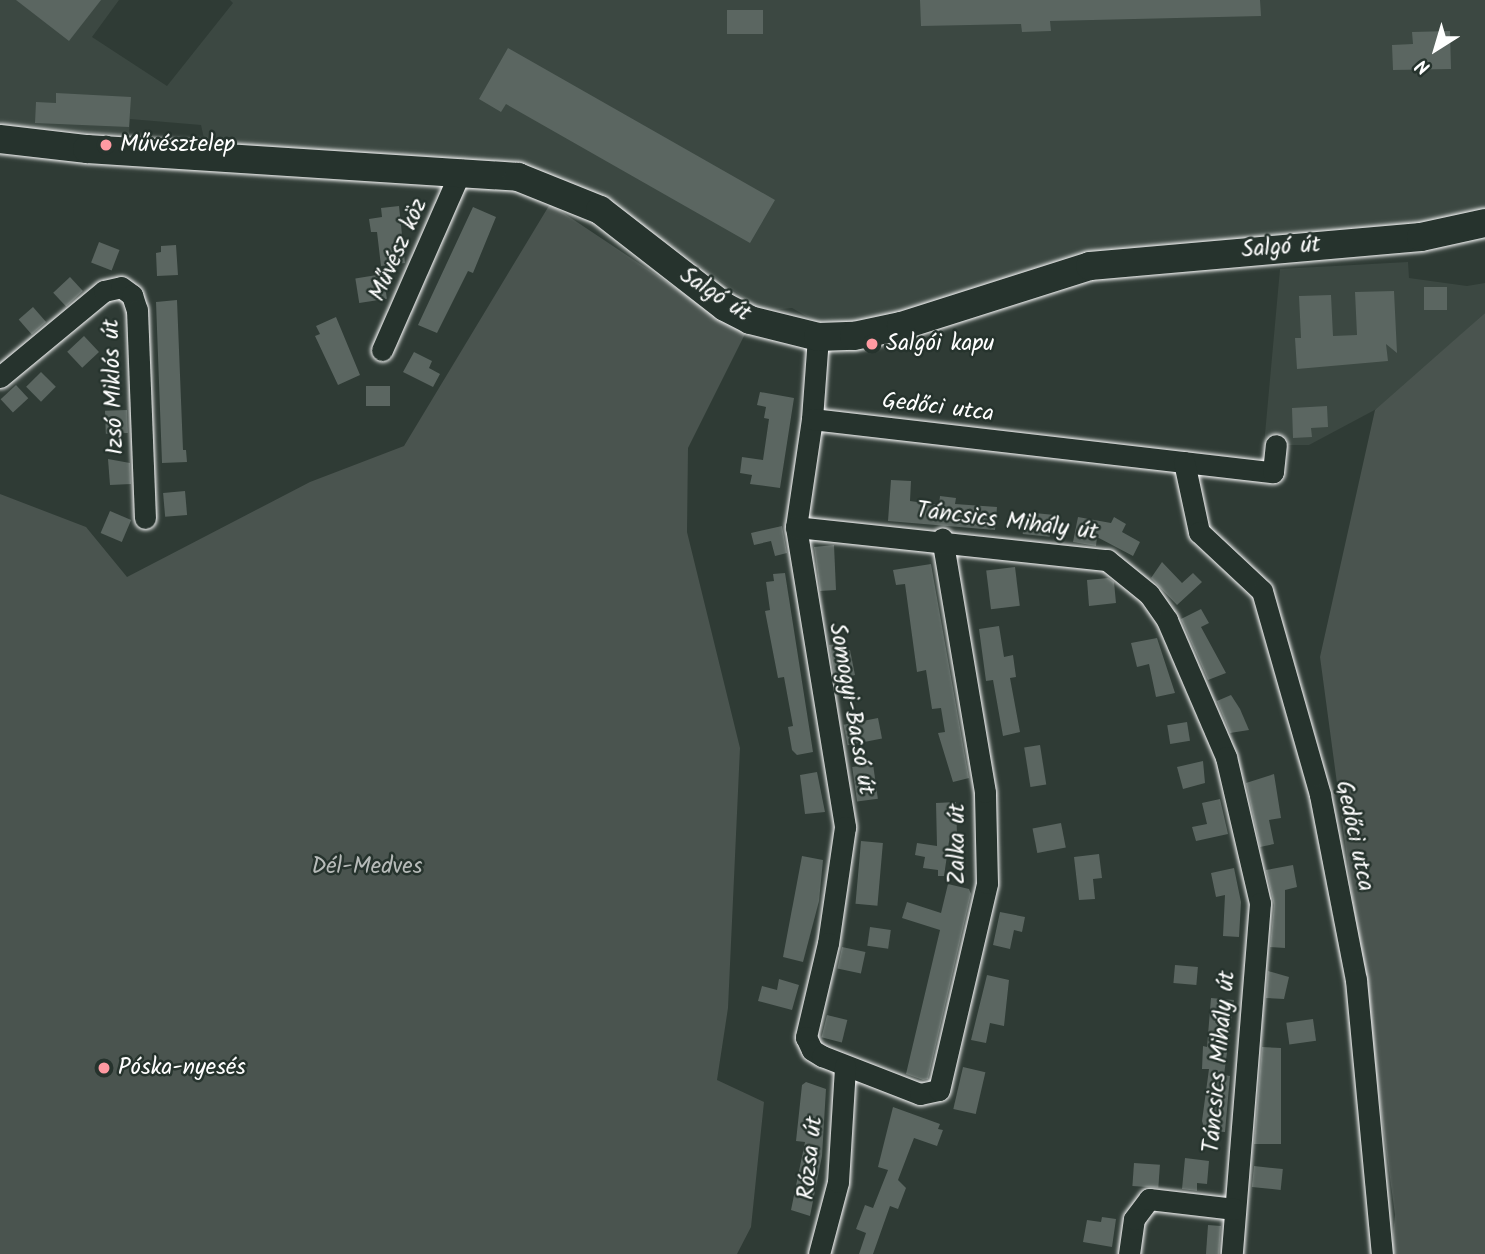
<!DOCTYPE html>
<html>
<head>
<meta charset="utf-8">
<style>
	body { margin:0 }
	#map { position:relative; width:1485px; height:1254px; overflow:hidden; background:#2f3b35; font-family:Kalam,sans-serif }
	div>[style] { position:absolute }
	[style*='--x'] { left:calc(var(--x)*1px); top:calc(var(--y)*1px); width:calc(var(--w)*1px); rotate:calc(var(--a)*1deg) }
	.built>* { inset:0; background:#3c4842 }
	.green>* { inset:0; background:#4a544f }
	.building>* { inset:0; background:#5b6661; transform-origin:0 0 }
	.roads { filter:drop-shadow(0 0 2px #fff) drop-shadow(0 0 2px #fff) }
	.minor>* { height:21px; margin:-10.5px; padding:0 10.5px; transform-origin:10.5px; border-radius:10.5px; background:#26332d }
	.major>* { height:28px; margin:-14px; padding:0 14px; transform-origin:14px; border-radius:14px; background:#26332d }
	.dots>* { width:19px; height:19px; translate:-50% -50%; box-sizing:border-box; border:4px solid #26332d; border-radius:50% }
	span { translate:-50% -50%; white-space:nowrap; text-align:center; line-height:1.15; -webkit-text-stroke:5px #26332d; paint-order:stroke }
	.poi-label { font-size:23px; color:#fff }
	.left { translate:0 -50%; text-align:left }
	.street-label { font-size:23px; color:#fff }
	.park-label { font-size:23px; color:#b7bbb9 }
	.north { position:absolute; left:1401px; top:14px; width:70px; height:70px; -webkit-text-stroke:5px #26332d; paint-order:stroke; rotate:217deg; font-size:19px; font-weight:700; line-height:28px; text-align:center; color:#fff }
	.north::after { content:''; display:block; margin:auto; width:24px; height:32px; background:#fff; clip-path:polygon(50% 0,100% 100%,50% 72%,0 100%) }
</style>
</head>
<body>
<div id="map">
	<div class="built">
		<i style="clip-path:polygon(0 0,119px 0,92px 37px,167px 86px,233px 3px,230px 0,1485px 0,1485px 218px,1179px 247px,896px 321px,820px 324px,792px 308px,763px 311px,602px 197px,526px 167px,205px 143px,201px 125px,130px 119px,129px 135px,0 126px)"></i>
		<i style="clip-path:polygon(1408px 262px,1409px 278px,1467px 286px,1485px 283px,1485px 313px,1384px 405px,1309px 445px,1264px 445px,1280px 269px)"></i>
	</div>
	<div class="green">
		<i style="clip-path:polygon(550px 204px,745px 334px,688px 448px,687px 532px,740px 748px,728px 1008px,717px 1080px,764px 1102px,751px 1227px,737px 1254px,0 1254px,0 494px,86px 527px,127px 577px,310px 482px,404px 446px)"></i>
		<i style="clip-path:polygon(1485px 313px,1485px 1254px,1391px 1254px,1395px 1215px,1320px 657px,1375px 410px)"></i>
	</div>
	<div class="building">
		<i style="clip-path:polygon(16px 0,101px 0,69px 41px)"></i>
		<i style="clip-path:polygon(920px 0,1260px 0,1261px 16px,1050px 21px,1051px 31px,1022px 32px,1021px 24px,921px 26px)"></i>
		<i style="left:727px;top:10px;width:36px;height:24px"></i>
		<i style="clip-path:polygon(1450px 31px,1451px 69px,1393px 70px,1392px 45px,1413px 44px,1412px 32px)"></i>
		<i style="clip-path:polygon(508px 48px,775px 200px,750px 243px,506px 104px,501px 112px,479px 99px)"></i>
		<i style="clip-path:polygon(56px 93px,131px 97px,129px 127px,35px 123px,36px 102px,56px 103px)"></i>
		<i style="clip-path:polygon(399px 206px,405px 263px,381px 266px,377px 232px,371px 232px,369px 219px,382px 217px,381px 208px)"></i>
		<i style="clip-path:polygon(473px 207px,496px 217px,473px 273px,468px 271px,437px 333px,418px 325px)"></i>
		<i style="left:99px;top:242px;width:22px;height:22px;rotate:21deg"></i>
		<i style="clip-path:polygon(176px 245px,178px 275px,157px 276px,156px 253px,161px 252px,161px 246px)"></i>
		<i style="left:383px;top:274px;width:25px;height:28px;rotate:81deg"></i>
		<i style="left:70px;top:277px;width:19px;height:23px;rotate:47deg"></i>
		<i style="left:1424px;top:287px;width:23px;height:23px"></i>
		<i style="clip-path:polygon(1394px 291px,1397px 353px,1386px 344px,1388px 361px,1297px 369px,1295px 338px,1301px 338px,1299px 296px,1331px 295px,1333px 336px,1357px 335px,1355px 292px)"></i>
		<i style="clip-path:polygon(177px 300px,183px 450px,186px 450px,187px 462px,162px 463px,156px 302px)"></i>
		<i style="left:33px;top:307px;width:20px;height:19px;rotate:49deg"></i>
		<i style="clip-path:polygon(336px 317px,360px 375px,338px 385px,315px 336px,320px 334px,316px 326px)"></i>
		<i style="left:84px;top:336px;width:22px;height:23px;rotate:47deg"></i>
		<i style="clip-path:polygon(414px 352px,432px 361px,429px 368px,440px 374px,433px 387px,403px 372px)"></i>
		<i style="left:41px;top:372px;width:21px;height:21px;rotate:45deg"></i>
		<i style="left:16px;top:385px;width:18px;height:21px;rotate:47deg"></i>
		<i style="left:366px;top:386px;width:24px;height:20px"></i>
		<i style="clip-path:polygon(760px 392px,794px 398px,780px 488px,750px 484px,752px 475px,740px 473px,742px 457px,763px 460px,769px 419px,764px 418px,766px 407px,757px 405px)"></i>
		<i style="clip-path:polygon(1327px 406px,1328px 427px,1311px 428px,1312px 437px,1293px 438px,1292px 408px)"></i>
		<i style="left:127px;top:410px;width:23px;height:22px;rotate:88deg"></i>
		<i style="clip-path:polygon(108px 459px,130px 463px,131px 484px,110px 485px)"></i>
		<i style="clip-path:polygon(891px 480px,911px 481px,910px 501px,939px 505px,940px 496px,956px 498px,955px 504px,997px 507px,995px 530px,888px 521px)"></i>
		<i style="left:185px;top:491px;width:24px;height:22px;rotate:85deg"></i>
		<i style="left:110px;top:511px;width:23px;height:24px;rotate:23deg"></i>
		<i style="left:1025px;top:512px;width:27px;height:22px;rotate:6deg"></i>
		<i style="clip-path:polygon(1078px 517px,1111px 523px,1114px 517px,1126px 524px,1122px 532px,1140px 542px,1133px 556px,1097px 537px,1096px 546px,1073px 542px)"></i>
		<i style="clip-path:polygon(782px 526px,787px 553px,775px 556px,771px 541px,754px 545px,751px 533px)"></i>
		<i style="clip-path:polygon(834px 545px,836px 590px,820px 591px,814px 547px)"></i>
		<i style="clip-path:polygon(1162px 562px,1182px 583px,1193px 573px,1202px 582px,1177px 605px,1151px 578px)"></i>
		<i style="clip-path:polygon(931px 564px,969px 778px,953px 782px,938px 733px,945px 732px,941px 708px,932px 709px,926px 670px,917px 672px,905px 584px,896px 585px,893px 570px)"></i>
		<i style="left:1015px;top:567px;width:39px;height:29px;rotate:83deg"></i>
		<i style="clip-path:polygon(785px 573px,813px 752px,797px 755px,792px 750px,788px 727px,793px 726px,784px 677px,778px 678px,765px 611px,770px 610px,766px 582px,774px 581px,773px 574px)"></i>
		<i style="clip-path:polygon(1108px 578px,1114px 582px,1116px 603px,1089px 606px,1087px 580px)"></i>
		<i style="clip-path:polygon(1201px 609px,1209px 623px,1201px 627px,1226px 673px,1208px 680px,1181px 619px)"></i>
		<i style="clip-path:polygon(999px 626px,1004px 657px,1013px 655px,1016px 677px,1010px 678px,1020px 732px,1003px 736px,993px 680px,986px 681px,979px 629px)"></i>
		<i style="clip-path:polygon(1157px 638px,1175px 693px,1156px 697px,1149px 664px,1137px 667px,1131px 643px)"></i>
		<i style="clip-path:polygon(842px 643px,844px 651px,850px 650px,855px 675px,848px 677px,849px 684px,836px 686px,829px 645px)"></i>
		<i style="clip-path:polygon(1231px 695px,1240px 709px,1249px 730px,1230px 733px,1217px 701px)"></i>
		<i style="left:878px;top:718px;width:21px;height:35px;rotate:79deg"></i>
		<i style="left:1187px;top:722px;width:19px;height:20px;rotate:81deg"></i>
		<i style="left:1040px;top:745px;width:40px;height:16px;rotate:81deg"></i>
		<i style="clip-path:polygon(1203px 761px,1205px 783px,1183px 789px,1177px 767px)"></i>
		<i style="left:873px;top:764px;width:35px;height:21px;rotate:82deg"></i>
		<i style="clip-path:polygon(817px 772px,825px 812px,805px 814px,800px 775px)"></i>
		<i style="clip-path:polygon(1274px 774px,1281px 818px,1269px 820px,1274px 844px,1260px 847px,1246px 783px)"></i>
		<i style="clip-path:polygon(1220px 799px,1228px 834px,1196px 841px,1192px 827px,1207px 824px,1202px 803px)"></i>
		<i style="clip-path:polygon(956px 802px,957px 835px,950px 835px,944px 876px,938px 876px,938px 870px,923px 868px,925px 857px,915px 855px,917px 843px,937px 846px,936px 803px)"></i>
		<i style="left:1061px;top:823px;width:25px;height:29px;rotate:79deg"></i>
		<i style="left:861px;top:841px;width:22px;height:63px;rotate:5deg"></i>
		<i style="clip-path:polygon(1099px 854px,1102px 878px,1093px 879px,1095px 899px,1079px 900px,1074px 857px)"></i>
		<i style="clip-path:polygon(802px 856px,823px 860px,819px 901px,803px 962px,783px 957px)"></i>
		<i style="clip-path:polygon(1293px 865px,1297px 887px,1285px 890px,1285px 948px,1270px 947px,1274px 905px,1266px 870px)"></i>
		<i style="clip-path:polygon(1234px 868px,1241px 902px,1239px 937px,1223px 936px,1225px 895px,1216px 897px,1211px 873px)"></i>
		<i style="clip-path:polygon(948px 884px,969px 889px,971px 894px,928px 1079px,923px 1080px,906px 1074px,940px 930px,902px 918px,907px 902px,941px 913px)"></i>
		<i style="clip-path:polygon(1000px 912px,1025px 917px,1022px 932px,1014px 930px,1010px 949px,993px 945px)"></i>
		<i style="left:870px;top:927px;width:21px;height:19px;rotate:8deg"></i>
		<i style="left:842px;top:947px;width:24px;height:22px;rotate:12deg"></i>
		<i style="left:1175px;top:965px;width:23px;height:18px;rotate:5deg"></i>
		<i style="clip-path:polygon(1268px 971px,1289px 977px,1284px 999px,1266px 998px)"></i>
		<i style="clip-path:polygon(987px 975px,1009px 980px,1004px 1026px,990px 1023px,986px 1043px,971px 1040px)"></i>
		<i style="clip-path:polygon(779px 979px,799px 985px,792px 1010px,758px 1001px,762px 986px,777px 990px)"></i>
		<i style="clip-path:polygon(1211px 998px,1234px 1000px,1224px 1075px,1230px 1076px,1225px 1132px,1205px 1131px,1202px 1121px,1209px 1069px,1202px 1069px,1203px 1046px,1207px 1047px)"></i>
		<i style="left:827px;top:1015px;width:21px;height:23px;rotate:14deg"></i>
		<i style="left:1313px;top:1019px;width:22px;height:27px;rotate:82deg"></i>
		<i style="clip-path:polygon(1262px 1047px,1281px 1048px,1281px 1144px,1254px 1144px)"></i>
		<i style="left:963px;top:1067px;width:23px;height:43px;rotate:13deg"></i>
		<i style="clip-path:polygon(806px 1082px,826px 1089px,822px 1156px,810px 1216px,791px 1210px,805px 1142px,796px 1141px,802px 1085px)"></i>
		<i style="clip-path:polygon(893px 1107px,940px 1124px,938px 1129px,943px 1130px,937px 1146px,914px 1138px,898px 1180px,906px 1188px,898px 1209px,890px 1206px,873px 1254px,859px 1254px,866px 1233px,856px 1229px,865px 1205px,873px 1208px,888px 1170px,878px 1167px)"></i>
		<i style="clip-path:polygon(1185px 1158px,1209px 1161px,1207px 1184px,1197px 1183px,1197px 1191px,1182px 1189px)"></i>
		<i style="left:1134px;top:1163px;width:26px;height:23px;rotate:4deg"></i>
		<i style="left:1254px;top:1166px;width:29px;height:21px;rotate:6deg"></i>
		<i style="clip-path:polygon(1102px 1217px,1116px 1219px,1112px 1247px,1083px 1242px,1087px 1220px,1101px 1222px)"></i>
		<i style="left:1208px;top:1225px;width:13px;height:29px;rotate:4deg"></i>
	</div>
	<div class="roads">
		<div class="minor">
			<i style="--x:818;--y:337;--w:82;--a:94.2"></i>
			<i style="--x:812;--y:419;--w:109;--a:98.4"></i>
			<i style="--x:796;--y:527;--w:304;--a:80.7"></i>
			<i style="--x:845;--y:827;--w:117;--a:98.3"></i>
			<i style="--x:828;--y:943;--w:97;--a:103.2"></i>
			<i style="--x:806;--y:1037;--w:14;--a:65"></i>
			<i style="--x:812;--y:1050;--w:12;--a:31"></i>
			<i style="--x:822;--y:1056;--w:105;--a:21.2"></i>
			<i style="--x:920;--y:1094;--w:19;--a:-12"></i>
			<i style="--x:939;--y:1090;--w:212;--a:-76.9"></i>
			<i style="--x:987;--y:883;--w:91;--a:-91.3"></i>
			<i style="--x:985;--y:792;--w:257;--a:-99.6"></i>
			<i style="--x:382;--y:350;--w:197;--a:-66.3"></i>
			<i style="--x:0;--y:377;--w:135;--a:-39.6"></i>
			<i style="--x:104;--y:291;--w:17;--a:-13"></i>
			<i style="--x:121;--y:287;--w:14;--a:36"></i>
			<i style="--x:132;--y:295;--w:16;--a:72"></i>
			<i style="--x:137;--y:310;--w:208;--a:87.8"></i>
			<i style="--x:812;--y:419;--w:464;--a:6.6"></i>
			<i style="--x:1273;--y:472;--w:27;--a:-84"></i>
			<i style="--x:1184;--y:462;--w:72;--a:77.9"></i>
			<i style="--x:1199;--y:532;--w:86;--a:43.1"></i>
			<i style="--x:1262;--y:591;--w:212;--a:74.1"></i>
			<i style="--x:1320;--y:795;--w:188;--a:79"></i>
			<i style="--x:1356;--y:980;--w:275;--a:84.6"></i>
			<i style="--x:796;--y:527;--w:313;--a:6.1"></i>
			<i style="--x:1107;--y:560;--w:54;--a:39"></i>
			<i style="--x:1149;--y:594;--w:32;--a:55"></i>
			<i style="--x:1167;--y:620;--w:149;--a:66.7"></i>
			<i style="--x:1226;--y:757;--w:150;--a:76.9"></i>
			<i style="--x:1260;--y:903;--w:352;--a:94.6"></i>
			<i style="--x:819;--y:1254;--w:74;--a:-75.2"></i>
			<i style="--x:838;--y:1182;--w:116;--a:-86.5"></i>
			<i style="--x:1129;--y:1254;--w:35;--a:-82"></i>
			<i style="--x:1134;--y:1219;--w:25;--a:-53"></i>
			<i style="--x:1149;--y:1199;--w:86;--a:6.7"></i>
		</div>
		<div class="major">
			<i style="--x:0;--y:139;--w:88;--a:6.6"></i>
			<i style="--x:87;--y:149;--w:432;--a:3.7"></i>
			<i style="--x:518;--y:177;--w:88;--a:21.9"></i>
			<i style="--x:600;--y:210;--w:158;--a:37.8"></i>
			<i style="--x:725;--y:307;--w:28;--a:27"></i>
			<i style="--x:750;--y:320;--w:70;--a:14"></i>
			<i style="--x:818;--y:337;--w:36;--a:-2"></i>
			<i style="--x:854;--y:336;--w:48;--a:-12"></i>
			<i style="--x:901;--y:326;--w:198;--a:-17.6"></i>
			<i style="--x:1090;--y:266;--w:332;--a:-5"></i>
			<i style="--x:1421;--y:237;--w:66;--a:-12.3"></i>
		</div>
	</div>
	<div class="dots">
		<i style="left:106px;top:145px;background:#ff9aa2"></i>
		<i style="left:872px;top:344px;background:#ff9aa2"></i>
		<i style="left:104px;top:1068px;background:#ff9aa2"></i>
	</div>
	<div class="poi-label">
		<span class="left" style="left:120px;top:145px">Művésztelep</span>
		<span class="left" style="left:886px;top:344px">Salgói kapu</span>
		<span class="left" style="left:118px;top:1068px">Póska-nyesés</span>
	</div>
	<div class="street-label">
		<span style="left:1281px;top:248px;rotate:-4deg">Salgó út</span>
		<span style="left:399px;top:250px;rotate:-66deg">Művész köz</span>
		<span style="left:715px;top:295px;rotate:33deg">Salgó út</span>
		<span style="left:114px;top:387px;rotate:-92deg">Izsó Miklós út</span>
		<span style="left:938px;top:408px;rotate:7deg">Gedőci utca</span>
		<span style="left:1007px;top:522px;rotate:7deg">Táncsics Mihály út</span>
		<span style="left:851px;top:709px;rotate:80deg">Somogyi-Bacsó út</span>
		<span style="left:1354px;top:836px;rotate:78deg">Gedőci utca</span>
		<span style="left:958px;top:844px;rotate:-90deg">Zalka út</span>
		<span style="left:1220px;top:1062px;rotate:-85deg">Táncsics Mihály út</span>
		<span style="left:811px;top:1158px;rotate:-84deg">Rózsa út</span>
	</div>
	<div class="park-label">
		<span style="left:367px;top:867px">Dél-Medves</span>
	</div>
	<div class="north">N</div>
</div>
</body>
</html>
